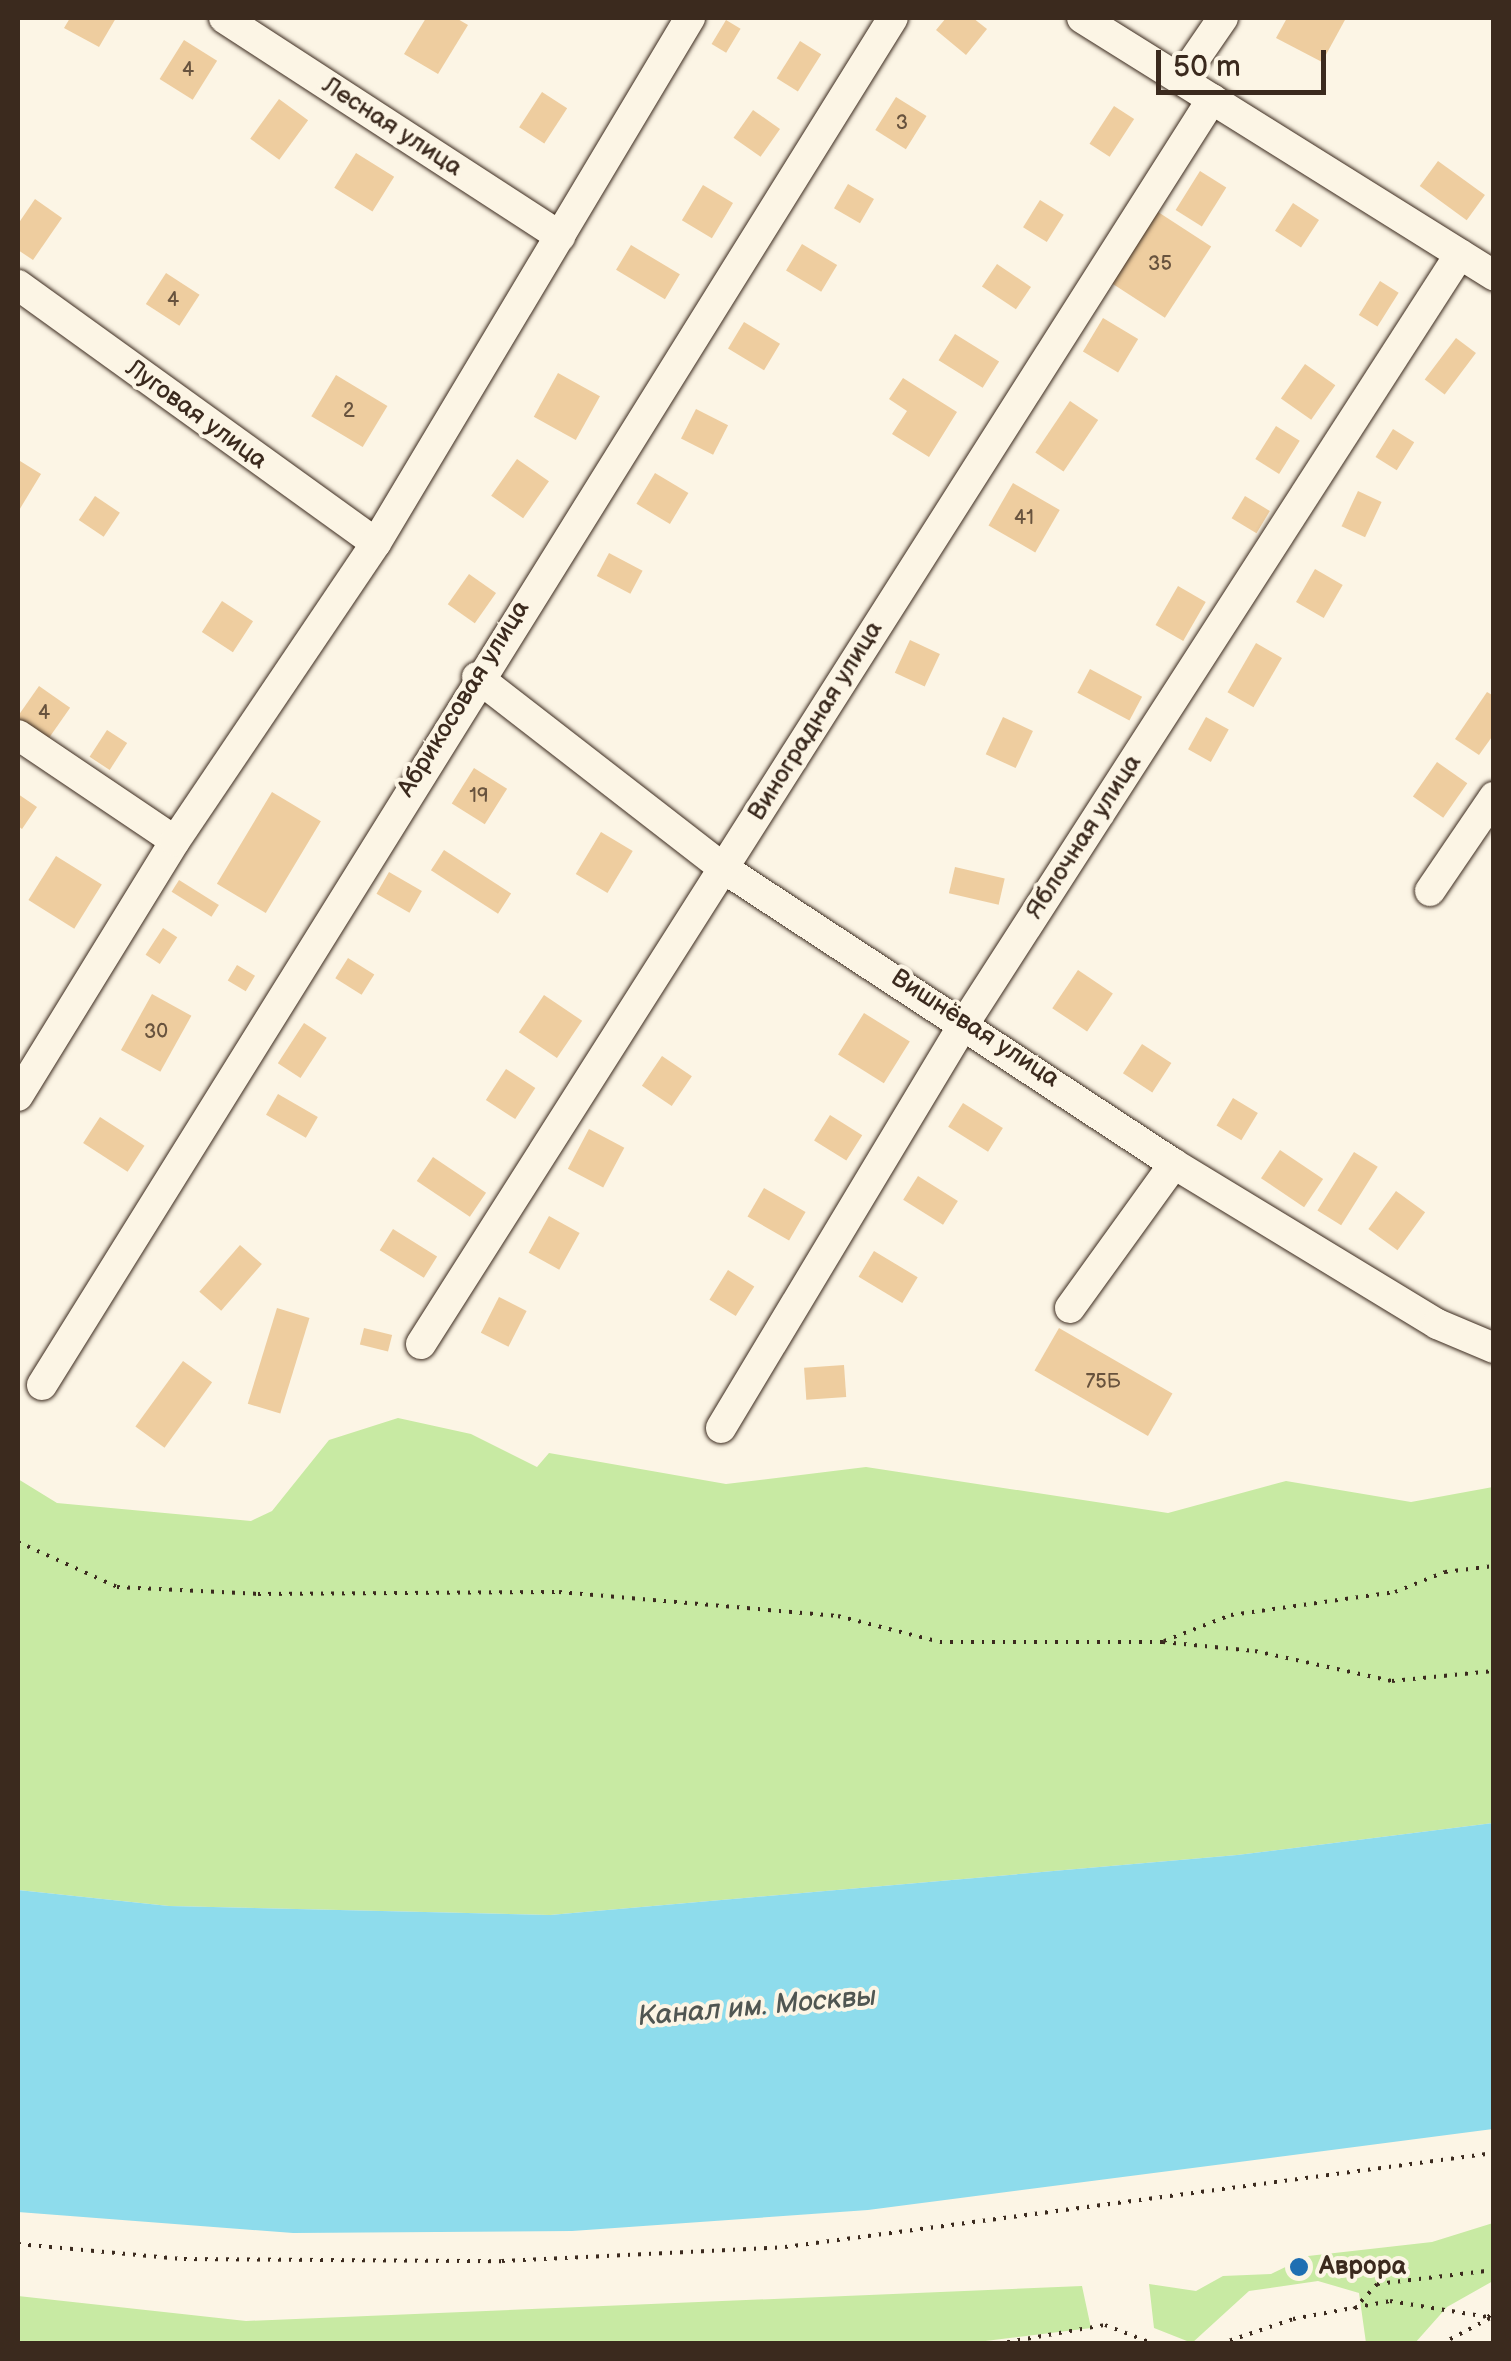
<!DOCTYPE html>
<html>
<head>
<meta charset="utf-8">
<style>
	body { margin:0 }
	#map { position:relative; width:1511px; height:2361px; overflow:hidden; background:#fcf5e5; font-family:"Balsamiq Sans",sans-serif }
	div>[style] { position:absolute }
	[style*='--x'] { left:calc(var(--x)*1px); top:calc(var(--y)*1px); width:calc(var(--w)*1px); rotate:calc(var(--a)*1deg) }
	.green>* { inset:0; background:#c8eaa3 }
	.water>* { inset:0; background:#8edcec }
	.building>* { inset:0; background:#eecd9f; transform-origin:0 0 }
	.path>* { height:4px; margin-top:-2px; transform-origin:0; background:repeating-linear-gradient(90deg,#3b2a1e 0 2.5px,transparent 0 10.5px) }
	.roads { filter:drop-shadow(0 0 2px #3b2a1e) drop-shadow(0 0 2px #3b2a1e) }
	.minor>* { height:30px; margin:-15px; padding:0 15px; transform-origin:15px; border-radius:15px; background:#fcf5e5 }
	.dots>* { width:28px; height:28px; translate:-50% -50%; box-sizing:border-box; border:5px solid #fcf5e5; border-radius:50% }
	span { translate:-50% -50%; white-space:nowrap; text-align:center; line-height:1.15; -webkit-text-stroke:8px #fcf5e5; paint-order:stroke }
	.number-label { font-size:20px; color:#68533e }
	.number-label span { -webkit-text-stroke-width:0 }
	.street-label { font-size:25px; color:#3b2a1e }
	.poi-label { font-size:25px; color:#3b2a1e; font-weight:700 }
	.left { translate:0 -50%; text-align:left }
	.water-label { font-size:28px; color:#505652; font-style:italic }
	.frame { position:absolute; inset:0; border:20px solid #3b2a1e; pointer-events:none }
	.scale { position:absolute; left:1156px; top:50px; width:170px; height:45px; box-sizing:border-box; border:5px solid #3b2a1e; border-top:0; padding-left:12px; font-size:30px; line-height:35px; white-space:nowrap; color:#3b2a1e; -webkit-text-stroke:8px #fcf5e5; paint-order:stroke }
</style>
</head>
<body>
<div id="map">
	<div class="green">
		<i style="clip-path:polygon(398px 1418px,471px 1434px,537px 1467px,549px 1453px,726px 1484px,866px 1467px,1168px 1513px,1286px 1481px,1411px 1502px,1493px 1487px,1493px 1823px,1237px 1855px,550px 1915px,169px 1906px,18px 1890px,18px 1479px,57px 1503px,251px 1521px,272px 1511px,329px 1440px)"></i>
		<i style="clip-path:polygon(1493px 2223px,1493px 2281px,1447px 2307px,1415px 2343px,1366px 2343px,1359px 2293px,1318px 2281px,1249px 2291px,1192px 2343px,1154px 2328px,1149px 2284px,1196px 2291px,1223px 2276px,1271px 2274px,1308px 2256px,1432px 2242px)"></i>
		<i style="clip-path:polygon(1082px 2286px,1091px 2328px,961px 2344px,18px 2343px,18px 2296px,246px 2321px)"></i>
	</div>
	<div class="water">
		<i style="clip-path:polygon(1493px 1823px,1493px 2129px,868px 2210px,572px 2231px,293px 2233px,18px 2212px,18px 1890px,169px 1906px,550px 1915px,1237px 1855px)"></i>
	</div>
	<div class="building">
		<i style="clip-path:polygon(70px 18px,116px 18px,99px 47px,64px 28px)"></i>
		<i style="clip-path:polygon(426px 18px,456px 18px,468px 25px,438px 74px,404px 54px)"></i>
		<i style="clip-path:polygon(946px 18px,973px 18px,987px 29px,966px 55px,936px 30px)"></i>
		<i style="clip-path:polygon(1287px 18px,1346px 18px,1322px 62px,1276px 38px)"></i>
		<i style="left:726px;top:20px;width:17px;height:28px;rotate:31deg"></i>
		<i style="left:184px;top:40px;width:39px;height:46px;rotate:32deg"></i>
		<i style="left:800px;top:41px;width:25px;height:44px;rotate:32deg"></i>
		<i style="left:542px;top:92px;width:30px;height:42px;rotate:33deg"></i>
		<i style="left:896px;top:97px;width:36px;height:39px;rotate:32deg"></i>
		<i style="left:279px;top:99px;width:36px;height:49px;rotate:36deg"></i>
		<i style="left:1114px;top:106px;width:24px;height:45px;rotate:33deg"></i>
		<i style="left:753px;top:110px;width:33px;height:34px;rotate:35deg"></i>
		<i style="left:356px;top:153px;width:45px;height:41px;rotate:32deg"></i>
		<i style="left:1438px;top:161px;width:58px;height:31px;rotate:36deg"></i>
		<i style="left:1200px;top:171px;width:31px;height:46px;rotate:32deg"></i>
		<i style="left:848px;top:184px;width:30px;height:28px;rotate:30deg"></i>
		<i style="left:703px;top:185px;width:35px;height:41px;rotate:31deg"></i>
		<i style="clip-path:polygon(35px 199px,62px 218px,33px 260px,18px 250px,18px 224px)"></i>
		<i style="left:1040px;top:200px;width:28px;height:32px;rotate:32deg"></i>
		<i style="left:1293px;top:203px;width:31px;height:33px;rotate:33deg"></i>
		<i style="left:1155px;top:210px;width:67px;height:85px;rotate:33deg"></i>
		<i style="left:802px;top:244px;width:41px;height:31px;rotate:31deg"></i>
		<i style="left:631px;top:245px;width:57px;height:29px;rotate:31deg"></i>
		<i style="left:997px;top:264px;width:41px;height:27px;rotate:34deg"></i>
		<i style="left:166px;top:273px;width:40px;height:37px;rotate:33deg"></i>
		<i style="left:1380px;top:281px;width:22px;height:40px;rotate:32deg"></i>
		<i style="left:1103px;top:318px;width:41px;height:39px;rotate:31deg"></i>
		<i style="left:744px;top:322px;width:42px;height:31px;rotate:31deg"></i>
		<i style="left:955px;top:334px;width:52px;height:31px;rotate:32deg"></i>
		<i style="left:1456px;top:338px;width:25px;height:52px;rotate:37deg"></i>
		<i style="left:1305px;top:364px;width:37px;height:42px;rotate:35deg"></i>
		<i style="left:558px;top:373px;width:48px;height:50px;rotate:29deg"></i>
		<i style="left:336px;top:375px;width:60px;height:48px;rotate:31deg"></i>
		<i style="clip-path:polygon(903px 378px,957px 412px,929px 457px,892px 434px,907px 411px,889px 399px)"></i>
		<i style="left:1070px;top:401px;width:34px;height:62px;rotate:34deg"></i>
		<i style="left:696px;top:409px;width:36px;height:33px;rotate:27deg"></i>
		<i style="left:1276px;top:426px;width:28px;height:39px;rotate:32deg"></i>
		<i style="left:1393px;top:429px;width:25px;height:33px;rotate:32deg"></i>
		<i style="left:517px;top:459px;width:39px;height:45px;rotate:35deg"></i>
		<i style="clip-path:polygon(20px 461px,41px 474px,18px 512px,18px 464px)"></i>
		<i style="left:655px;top:473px;width:39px;height:36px;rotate:31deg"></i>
		<i style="left:1013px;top:483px;width:54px;height:49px;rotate:30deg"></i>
		<i style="left:1358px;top:491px;width:26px;height:39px;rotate:25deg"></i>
		<i style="left:95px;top:496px;width:30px;height:29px;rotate:34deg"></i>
		<i style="left:1245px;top:496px;width:29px;height:26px;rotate:31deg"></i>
		<i style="left:609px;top:553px;width:38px;height:26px;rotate:28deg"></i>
		<i style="left:1315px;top:569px;width:32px;height:38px;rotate:30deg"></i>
		<i style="left:469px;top:574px;width:33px;height:37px;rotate:35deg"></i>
		<i style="left:1178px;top:586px;width:32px;height:45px;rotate:30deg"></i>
		<i style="left:222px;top:601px;width:37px;height:37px;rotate:33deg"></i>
		<i style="left:910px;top:640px;width:33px;height:36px;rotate:25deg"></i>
		<i style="left:1256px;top:643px;width:30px;height:57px;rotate:30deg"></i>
		<i style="left:1090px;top:669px;width:59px;height:27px;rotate:28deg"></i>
		<i style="left:39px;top:686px;width:38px;height:43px;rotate:35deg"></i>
		<i style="clip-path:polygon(1487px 692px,1494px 696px,1494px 734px,1479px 755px,1455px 739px)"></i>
		<i style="left:1003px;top:717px;width:33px;height:41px;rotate:25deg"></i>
		<i style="left:1206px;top:717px;width:26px;height:37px;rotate:29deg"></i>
		<i style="left:107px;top:730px;width:24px;height:32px;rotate:33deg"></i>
		<i style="left:1437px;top:762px;width:37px;height:42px;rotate:35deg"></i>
		<i style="left:474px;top:768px;width:39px;height:42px;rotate:32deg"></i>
		<i style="left:272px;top:792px;width:57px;height:107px;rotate:31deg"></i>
		<i style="clip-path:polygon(18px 794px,37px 807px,22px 829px,18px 826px)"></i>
		<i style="left:601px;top:832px;width:37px;height:49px;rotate:31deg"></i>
		<i style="left:444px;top:850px;width:80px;height:24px;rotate:33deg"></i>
		<i style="left:56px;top:856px;width:54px;height:52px;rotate:32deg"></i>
		<i style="left:955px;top:867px;width:51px;height:27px;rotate:13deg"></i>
		<i style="left:389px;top:872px;width:38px;height:25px;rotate:30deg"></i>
		<i style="left:179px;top:880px;width:47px;height:14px;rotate:32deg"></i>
		<i style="left:163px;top:928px;width:17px;height:32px;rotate:33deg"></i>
		<i style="left:348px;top:958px;width:31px;height:24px;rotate:32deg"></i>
		<i style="left:237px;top:965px;width:21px;height:18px;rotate:31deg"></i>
		<i style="left:1078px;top:970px;width:42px;height:46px;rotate:34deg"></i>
		<i style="left:152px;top:994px;width:45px;height:64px;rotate:29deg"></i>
		<i style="left:544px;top:995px;width:46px;height:45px;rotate:34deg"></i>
		<i style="left:864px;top:1013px;width:54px;height:49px;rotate:32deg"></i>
		<i style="left:304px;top:1023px;width:27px;height:48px;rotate:33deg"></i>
		<i style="left:1142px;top:1044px;width:35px;height:35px;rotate:33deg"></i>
		<i style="left:662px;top:1056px;width:36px;height:36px;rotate:34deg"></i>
		<i style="left:506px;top:1069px;width:35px;height:37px;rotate:33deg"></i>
		<i style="left:278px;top:1094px;width:46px;height:24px;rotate:30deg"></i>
		<i style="left:1233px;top:1098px;width:29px;height:32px;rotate:31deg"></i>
		<i style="left:963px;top:1103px;width:47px;height:28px;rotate:32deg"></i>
		<i style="left:830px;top:1115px;width:38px;height:30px;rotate:32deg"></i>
		<i style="left:100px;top:1117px;width:53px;height:31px;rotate:33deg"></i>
		<i style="left:589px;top:1129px;width:40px;height:45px;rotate:28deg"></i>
		<i style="left:1280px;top:1150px;width:52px;height:34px;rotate:34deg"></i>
		<i style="left:1354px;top:1152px;width:28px;height:69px;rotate:32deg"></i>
		<i style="left:433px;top:1157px;width:64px;height:29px;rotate:34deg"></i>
		<i style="left:918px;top:1176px;width:47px;height:28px;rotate:32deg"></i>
		<i style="left:764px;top:1188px;width:48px;height:33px;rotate:30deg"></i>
		<i style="left:1396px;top:1191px;width:36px;height:47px;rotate:36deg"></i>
		<i style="left:549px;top:1216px;width:35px;height:42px;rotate:29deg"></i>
		<i style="left:393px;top:1229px;width:52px;height:25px;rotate:32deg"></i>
		<i style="left:240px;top:1245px;width:29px;height:62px;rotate:41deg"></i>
		<i style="left:874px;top:1251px;width:51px;height:30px;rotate:31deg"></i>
		<i style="left:728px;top:1270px;width:31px;height:35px;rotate:32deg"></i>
		<i style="left:499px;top:1297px;width:31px;height:40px;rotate:27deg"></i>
		<i style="left:277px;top:1308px;width:34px;height:100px;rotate:17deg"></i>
		<i style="left:364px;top:1328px;width:29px;height:17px;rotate:14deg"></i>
		<i style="left:1059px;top:1328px;width:131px;height:49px;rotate:30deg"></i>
		<i style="left:183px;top:1361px;width:36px;height:81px;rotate:36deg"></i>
		<i style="left:844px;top:1365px;width:32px;height:40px;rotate:86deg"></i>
	</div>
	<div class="path">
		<i style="--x:18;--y:1542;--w:109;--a:24.4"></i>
		<i style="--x:117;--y:1587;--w:141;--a:2.8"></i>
		<i style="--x:258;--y:1594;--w:301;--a:-0.4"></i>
		<i style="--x:559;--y:1592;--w:280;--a:4.9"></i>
		<i style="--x:838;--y:1616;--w:105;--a:14.3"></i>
		<i style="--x:940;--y:1642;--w:223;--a:0"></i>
		<i style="--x:1163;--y:1642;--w:92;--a:5.6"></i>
		<i style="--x:1255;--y:1651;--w:140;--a:12.4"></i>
		<i style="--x:1392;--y:1681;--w:102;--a:-5.6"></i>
		<i style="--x:1164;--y:1641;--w:72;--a:-21.2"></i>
		<i style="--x:1231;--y:1615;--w:166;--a:-8"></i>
		<i style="--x:1395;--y:1592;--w:54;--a:-21.8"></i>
		<i style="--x:1445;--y:1572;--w:49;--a:-7"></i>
		<i style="--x:18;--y:2244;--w:167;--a:5.2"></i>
		<i style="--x:184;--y:2259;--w:318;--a:0.4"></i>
		<i style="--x:502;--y:2261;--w:283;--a:-2.8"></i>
		<i style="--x:785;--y:2247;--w:715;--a:-7.55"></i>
		<i style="--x:1354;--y:2309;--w:34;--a:-47"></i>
		<i style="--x:1377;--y:2284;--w:118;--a:-6.8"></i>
		<i style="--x:997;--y:2344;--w:110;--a:-10"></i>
		<i style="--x:1105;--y:2325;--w:53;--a:21.2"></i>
		<i style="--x:1220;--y:2344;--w:77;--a:-18.9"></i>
		<i style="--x:1293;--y:2319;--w:99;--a:-10.5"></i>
		<i style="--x:1390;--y:2301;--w:99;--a:9.3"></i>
		<i style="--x:1488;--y:2317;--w:8;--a:-40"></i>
		<i style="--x:1441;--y:2344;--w:60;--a:-27.8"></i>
	</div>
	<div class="roads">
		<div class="minor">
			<i style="--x:224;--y:18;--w:401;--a:33"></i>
			<i style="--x:1082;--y:18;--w:486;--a:32"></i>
			<i style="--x:1181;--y:79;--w:74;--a:-55.5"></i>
			<i style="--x:18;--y:285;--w:441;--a:35.8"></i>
			<i style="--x:477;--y:677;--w:311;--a:37.8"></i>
			<i style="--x:723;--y:868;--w:539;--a:33.28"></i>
			<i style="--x:1174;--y:1164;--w:308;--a:31.3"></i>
			<i style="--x:1437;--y:1324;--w:62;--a:22.8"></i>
			<i style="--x:18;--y:735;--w:189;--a:34"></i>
			<i style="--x:1430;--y:891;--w:114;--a:-55.8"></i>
			<i style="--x:18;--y:1096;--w:299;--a:-58.4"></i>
			<i style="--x:175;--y:841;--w:359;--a:-56"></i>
			<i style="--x:376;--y:543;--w:612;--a:-59.12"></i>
			<i style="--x:1070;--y:1308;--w:178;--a:-54.2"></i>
			<i style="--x:421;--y:1344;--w:1475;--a:-57.57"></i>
			<i style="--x:42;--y:1385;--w:1610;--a:-58.1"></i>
			<i style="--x:721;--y:1428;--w:475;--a:-59"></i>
			<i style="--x:966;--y:1021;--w:912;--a:-57.22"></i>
		</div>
	</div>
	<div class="dots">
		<i style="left:1299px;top:2267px;background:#1f6fb2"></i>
	</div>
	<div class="number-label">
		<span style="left:188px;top:70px">4</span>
		<span style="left:902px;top:123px">3</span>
		<span style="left:1160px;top:264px">35</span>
		<span style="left:173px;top:300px">4</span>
		<span style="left:349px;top:411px">2</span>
		<span style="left:1024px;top:518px">41</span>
		<span style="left:44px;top:713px">4</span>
		<span style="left:479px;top:796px">19</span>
		<span style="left:156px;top:1032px">30</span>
		<span style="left:1103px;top:1382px">75Б</span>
	</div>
	<div class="street-label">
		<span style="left:392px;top:127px;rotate:33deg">Лесная улица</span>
		<span style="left:196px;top:415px;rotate:36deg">Луговая улица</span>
		<span style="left:464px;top:699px;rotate:-58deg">Абрикосовая улица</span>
		<span style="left:816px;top:721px;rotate:-58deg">Виноградная улица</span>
		<span style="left:1084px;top:837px;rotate:-57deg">Яблочная улица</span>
		<span style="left:975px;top:1029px;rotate:33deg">Вишнёвая улица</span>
	</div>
	<div class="poi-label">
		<span class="left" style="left:1319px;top:2267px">Аврора</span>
	</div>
	<div class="water-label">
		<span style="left:757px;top:2007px;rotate:-5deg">Канал им. Москвы</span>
	</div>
	<div class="frame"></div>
	<div class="scale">50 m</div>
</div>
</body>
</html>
